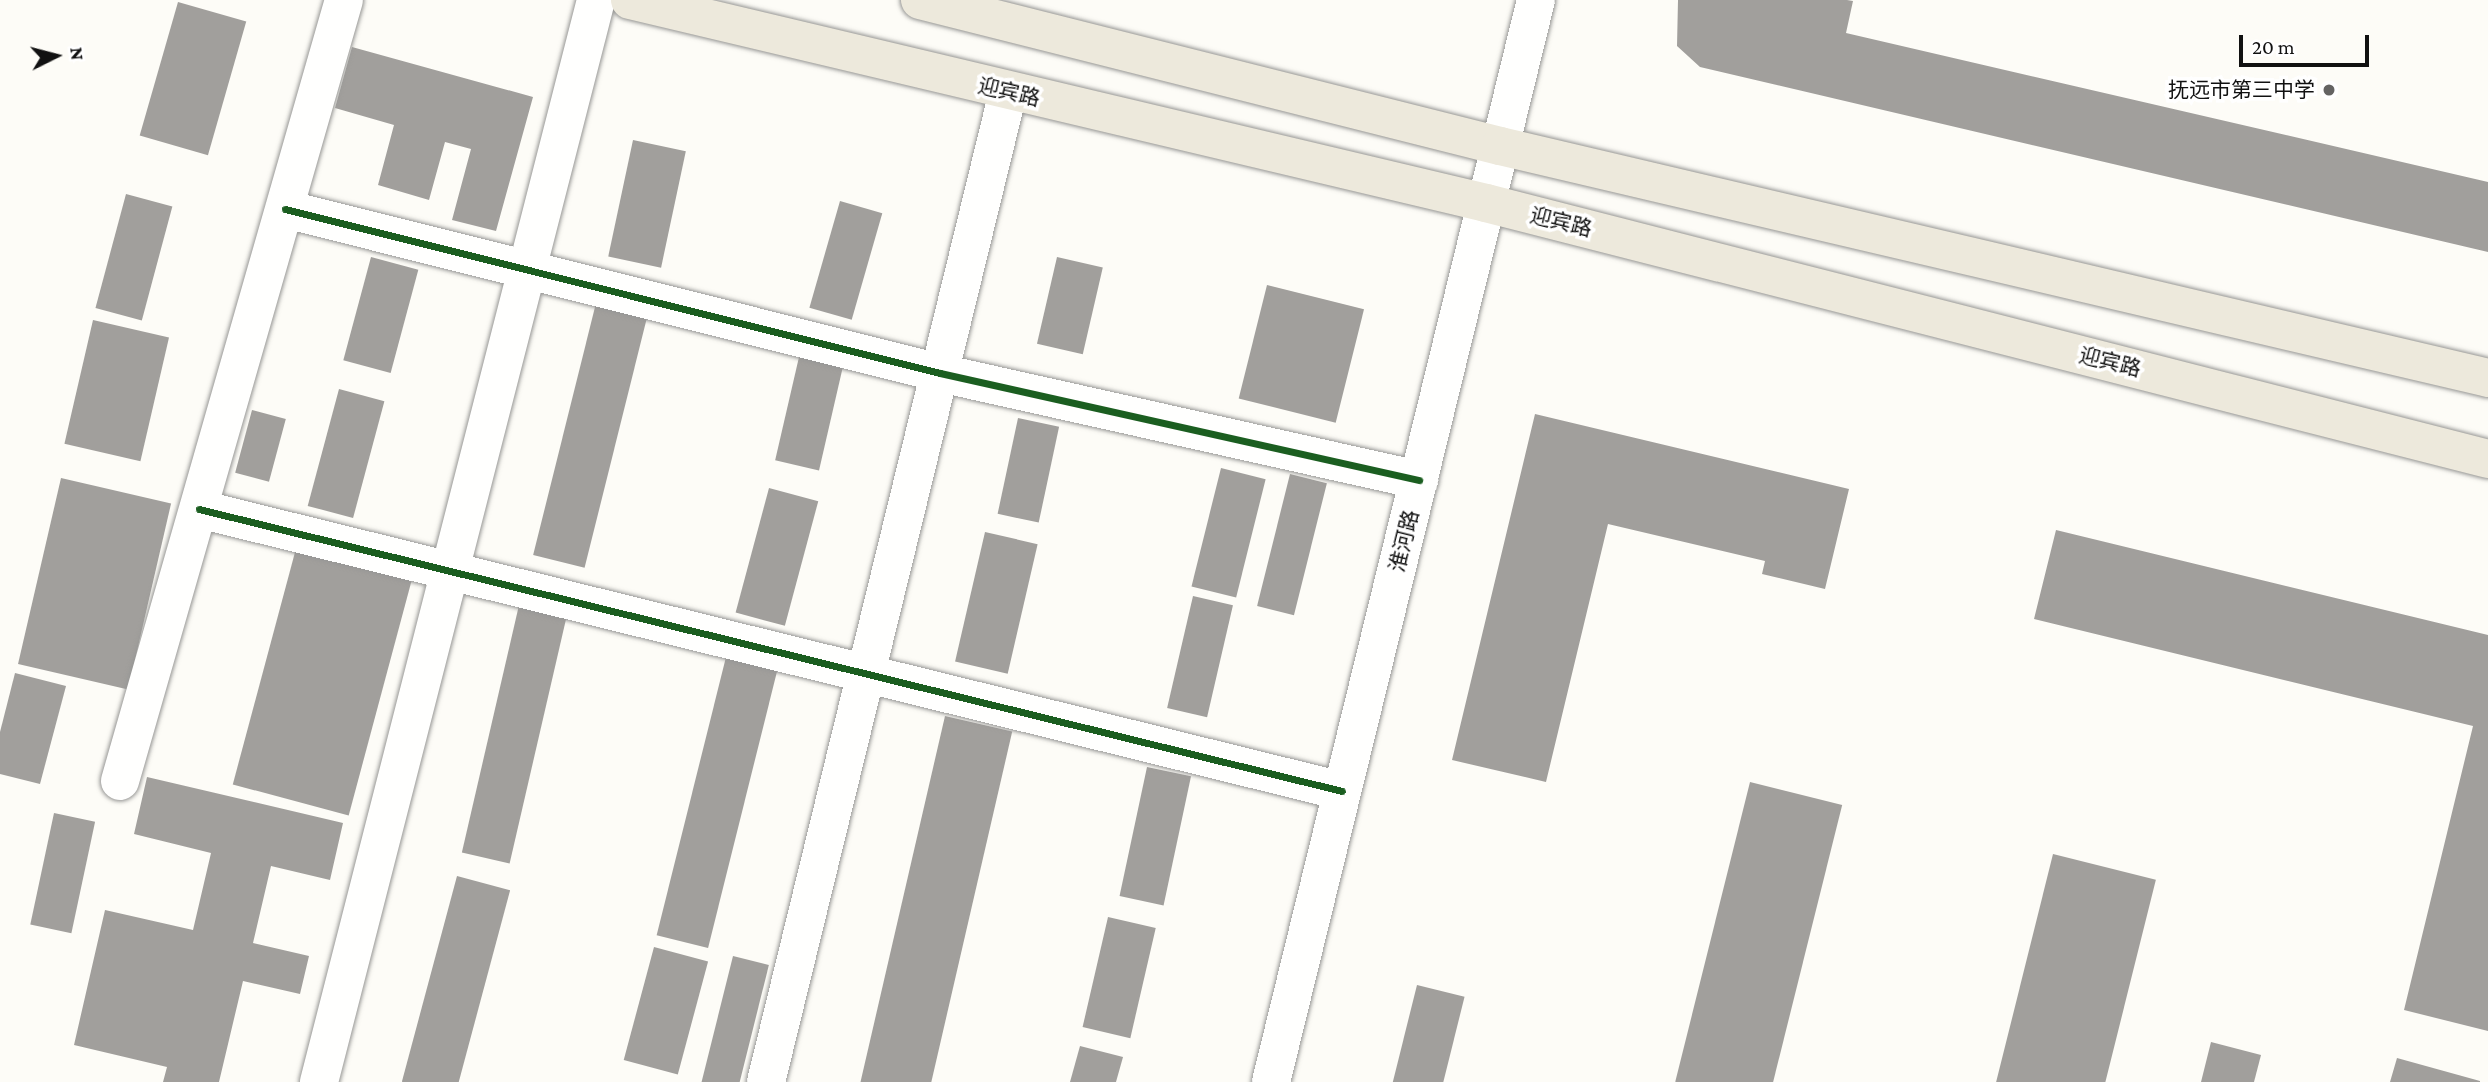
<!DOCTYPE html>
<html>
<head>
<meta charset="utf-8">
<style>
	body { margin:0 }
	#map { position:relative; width:2488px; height:1082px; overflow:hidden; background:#fdfcf7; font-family:"Crimson Pro","Noto Sans SC",serif }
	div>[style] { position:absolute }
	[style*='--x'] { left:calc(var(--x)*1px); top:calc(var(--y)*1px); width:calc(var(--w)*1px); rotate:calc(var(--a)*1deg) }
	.building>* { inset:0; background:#a19f9c; transform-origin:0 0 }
	.roads { filter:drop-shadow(0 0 2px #979795) drop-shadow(0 0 2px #979795) }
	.minor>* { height:38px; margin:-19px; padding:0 19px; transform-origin:19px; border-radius:19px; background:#fffffe }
	.tertiary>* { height:38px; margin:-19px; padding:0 19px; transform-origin:19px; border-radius:19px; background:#fffffe }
	.primary>* { height:38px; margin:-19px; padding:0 19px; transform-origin:19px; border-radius:19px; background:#ede9dc }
	.cycleway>* { height:7px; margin:-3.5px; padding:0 3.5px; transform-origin:3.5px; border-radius:3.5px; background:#1b5e20 }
	.dots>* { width:19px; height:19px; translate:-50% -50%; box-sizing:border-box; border:4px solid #fff; border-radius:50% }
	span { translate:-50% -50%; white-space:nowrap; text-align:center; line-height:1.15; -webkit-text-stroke:7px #fff; paint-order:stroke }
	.poi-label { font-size:21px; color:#111 }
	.right { translate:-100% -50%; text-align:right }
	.street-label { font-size:21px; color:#111 }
	.north { position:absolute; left:21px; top:21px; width:70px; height:70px; -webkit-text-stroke:5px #fff; paint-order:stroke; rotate:84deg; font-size:19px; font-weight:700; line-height:28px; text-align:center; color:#111 }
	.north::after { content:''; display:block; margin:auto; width:24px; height:32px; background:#111; clip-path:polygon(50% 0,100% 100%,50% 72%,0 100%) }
	.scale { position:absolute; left:2239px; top:35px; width:130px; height:32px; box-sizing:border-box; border:4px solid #111; border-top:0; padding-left:9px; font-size:21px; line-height:24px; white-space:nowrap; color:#111; -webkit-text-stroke:5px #fff; paint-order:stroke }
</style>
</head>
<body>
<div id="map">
	<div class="building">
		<i style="clip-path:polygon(1678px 0,1847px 0,1853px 1px,1846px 33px,2488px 182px,2488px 252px,1700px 67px,1677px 46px)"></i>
		<i style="left:178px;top:2px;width:71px;height:139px;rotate:16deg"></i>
		<i style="clip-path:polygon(352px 47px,533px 97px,496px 231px,452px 220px,471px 149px,445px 142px,429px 200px,378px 185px,394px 125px,335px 108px)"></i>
		<i style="left:633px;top:140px;width:54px;height:119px;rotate:12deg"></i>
		<i style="left:126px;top:194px;width:48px;height:118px;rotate:15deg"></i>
		<i style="left:840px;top:201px;width:44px;height:111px;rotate:16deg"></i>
		<i style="left:371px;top:257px;width:49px;height:107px;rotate:15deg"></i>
		<i style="left:1057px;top:257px;width:47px;height:89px;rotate:13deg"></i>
		<i style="left:1267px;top:285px;width:100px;height:117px;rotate:14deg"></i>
		<i style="left:598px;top:295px;width:53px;height:268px;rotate:14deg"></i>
		<i style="left:93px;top:320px;width:78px;height:127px;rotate:13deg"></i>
		<i style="left:799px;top:357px;width:45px;height:106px;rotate:13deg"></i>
		<i style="left:339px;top:389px;width:47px;height:121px;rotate:15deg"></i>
		<i style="left:252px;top:410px;width:35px;height:65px;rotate:15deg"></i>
		<i style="clip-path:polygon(1535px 414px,1849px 489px,1825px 589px,1762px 574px,1765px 561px,1608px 524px,1546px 782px,1452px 760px)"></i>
		<i style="left:1018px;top:418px;width:42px;height:98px;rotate:12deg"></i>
		<i style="left:1221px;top:468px;width:46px;height:122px;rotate:14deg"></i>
		<i style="left:1290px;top:474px;width:38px;height:136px;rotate:14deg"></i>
		<i style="left:61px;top:478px;width:113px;height:191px;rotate:13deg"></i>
		<i style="left:769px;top:488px;width:51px;height:129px;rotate:15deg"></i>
		<i style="clip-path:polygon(2056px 530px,2488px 635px,2488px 1031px,2404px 1010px,2473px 726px,2034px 619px)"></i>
		<i style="left:985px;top:532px;width:54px;height:133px;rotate:13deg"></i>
		<i style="left:298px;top:541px;width:120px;height:252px;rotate:15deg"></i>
		<i style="left:1193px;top:596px;width:41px;height:115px;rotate:13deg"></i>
		<i style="left:519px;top:605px;width:49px;height:254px;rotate:13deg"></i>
		<i style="left:728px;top:649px;width:53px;height:295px;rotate:14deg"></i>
		<i style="clip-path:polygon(15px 673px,66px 686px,40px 784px,0 774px,0 732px)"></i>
		<i style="left:945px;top:716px;width:69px;height:377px;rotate:13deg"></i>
		<i style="left:1147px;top:767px;width:45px;height:132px;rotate:12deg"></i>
		<i style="clip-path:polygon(147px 777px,343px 823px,330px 880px,271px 866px,253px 943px,309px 956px,300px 994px,243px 981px,219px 1082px,163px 1082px,167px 1067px,74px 1045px,105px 910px,193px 930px,211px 853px,134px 834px)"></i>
		<i style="left:1750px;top:782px;width:95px;height:309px;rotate:14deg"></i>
		<i style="left:54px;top:813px;width:42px;height:114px;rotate:12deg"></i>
		<i style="left:2053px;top:854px;width:106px;height:235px;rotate:14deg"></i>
		<i style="left:457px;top:876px;width:55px;height:213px;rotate:15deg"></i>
		<i style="left:1108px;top:917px;width:49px;height:113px;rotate:13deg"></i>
		<i style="left:654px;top:947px;width:56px;height:117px;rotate:15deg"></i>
		<i style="left:733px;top:956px;width:37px;height:130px;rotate:14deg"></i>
		<i style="left:1417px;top:985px;width:49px;height:100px;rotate:14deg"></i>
		<i style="clip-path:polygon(2211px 1042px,2261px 1055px,2254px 1082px,2201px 1082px)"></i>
		<i style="clip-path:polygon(1080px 1046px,1123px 1057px,1116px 1082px,1070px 1082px)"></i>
		<i style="clip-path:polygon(2397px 1058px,2480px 1081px,2480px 1082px,2390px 1082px)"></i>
	</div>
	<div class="roads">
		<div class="minor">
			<i style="--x:285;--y:209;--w:675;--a:14.06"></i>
			<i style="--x:940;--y:373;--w:491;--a:12.6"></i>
			<i style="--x:199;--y:509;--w:1177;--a:13.86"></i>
			<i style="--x:120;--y:781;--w:812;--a:-74"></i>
			<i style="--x:319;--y:1082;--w:1117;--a:-75.64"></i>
			<i style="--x:766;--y:1082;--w:1019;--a:-76.26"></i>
		</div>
		<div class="tertiary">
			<i style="--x:1271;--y:1082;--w:1114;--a:-76.24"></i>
		</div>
		<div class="primary">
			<i style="--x:630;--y:0;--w:880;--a:13.34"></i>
			<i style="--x:1486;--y:203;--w:1034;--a:14.33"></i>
			<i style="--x:920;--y:0;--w:598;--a:14.13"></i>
			<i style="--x:1500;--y:146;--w:1015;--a:13.21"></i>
		</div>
	</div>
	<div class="cycleway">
		<i style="--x:285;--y:209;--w:675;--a:14.06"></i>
		<i style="--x:940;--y:373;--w:491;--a:12.6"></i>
		<i style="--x:199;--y:509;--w:1177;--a:13.86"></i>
	</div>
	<div class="dots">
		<i style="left:2329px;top:90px;background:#646362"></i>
	</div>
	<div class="poi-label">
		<span class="right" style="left:2315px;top:90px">抚远市第三中学</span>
	</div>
	<div class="street-label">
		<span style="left:1009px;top:92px;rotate:13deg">迎宾路</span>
		<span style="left:1561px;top:222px;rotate:14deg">迎宾路</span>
		<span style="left:2110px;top:362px;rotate:14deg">迎宾路</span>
		<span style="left:1404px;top:541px;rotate:-76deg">淮河路</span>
	</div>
	<div class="north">N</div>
	<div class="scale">20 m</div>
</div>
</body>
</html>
